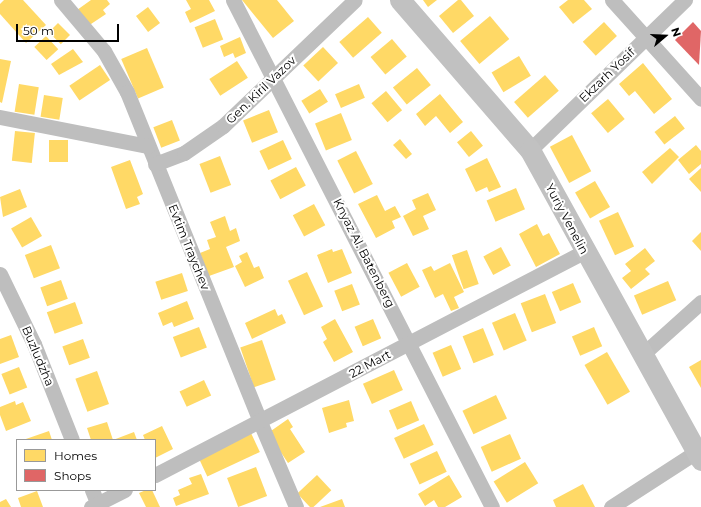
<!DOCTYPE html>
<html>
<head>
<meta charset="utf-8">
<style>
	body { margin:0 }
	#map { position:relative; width:701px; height:507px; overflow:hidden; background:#fff; font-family:Montserrat,sans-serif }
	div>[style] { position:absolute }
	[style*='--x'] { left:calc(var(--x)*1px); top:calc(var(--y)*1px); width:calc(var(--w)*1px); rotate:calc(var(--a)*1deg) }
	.homes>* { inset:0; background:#ffd966; transform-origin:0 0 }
	.shops>* { inset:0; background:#e06666 }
	.street>* { height:15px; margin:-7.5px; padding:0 7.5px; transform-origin:7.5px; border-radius:7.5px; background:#bebebe }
	.secondary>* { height:21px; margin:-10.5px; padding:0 10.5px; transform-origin:10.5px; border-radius:10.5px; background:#c1c1c1 }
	span { translate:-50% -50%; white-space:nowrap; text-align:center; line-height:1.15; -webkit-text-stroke:4px #fff; paint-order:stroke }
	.street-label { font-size:12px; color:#000 }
	.legend { position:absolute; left:16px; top:439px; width:140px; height:52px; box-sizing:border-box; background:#fff; border:1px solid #999; margin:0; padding:5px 7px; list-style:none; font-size:12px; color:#000 }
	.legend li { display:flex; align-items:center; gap:8px; height:20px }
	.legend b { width:20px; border:1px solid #999 }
	.north { position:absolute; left:645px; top:16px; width:40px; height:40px; -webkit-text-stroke:3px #fff; paint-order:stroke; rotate:71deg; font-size:11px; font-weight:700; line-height:16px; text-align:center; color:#000 }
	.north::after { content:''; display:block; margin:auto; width:14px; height:18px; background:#000; clip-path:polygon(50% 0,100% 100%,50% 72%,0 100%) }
	.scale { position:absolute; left:16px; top:24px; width:103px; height:18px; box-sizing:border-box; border:2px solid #000; border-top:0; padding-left:5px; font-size:12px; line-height:14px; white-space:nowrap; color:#000; -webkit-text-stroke:3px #fff; paint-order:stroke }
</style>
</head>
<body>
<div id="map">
	<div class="homes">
		<i style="clip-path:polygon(4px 0,23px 0,46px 25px,26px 43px,0 14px,0 4px)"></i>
		<i style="clip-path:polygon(91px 0,107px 0,110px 4px,103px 10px,106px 14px,88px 26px,77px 10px)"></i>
		<i style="clip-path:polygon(186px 0,209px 0,215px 11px,190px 23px,185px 12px,191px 9px)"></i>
		<i style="clip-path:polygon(242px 0,277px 0,294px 21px,273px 38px)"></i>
		<i style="clip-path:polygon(423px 0,437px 0,428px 7px)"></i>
		<i style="clip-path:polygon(458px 0,461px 0,474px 16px,453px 33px,439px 16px)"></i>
		<i style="clip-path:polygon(568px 0,584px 0,592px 9px,573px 24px,559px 7px)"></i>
		<i style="left:148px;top:7px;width:20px;height:15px;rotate:53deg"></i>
		<i style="left:490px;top:16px;width:30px;height:39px;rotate:50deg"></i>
		<i style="left:368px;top:17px;width:21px;height:38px;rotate:49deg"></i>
		<i style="left:215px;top:19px;width:22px;height:22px;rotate:68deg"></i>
		<i style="left:604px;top:22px;width:19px;height:29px;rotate:47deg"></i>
		<i style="left:58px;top:23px;width:17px;height:13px;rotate:45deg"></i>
		<i style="left:46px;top:36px;width:18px;height:16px;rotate:47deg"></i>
		<i style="clip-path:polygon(240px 37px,246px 53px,235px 58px,233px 53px,224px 57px,220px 46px)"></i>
		<i style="left:392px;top:39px;width:23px;height:28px;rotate:50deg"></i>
		<i style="left:323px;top:47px;width:22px;height:27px;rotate:47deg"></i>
		<i style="left:147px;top:48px;width:43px;height:28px;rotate:67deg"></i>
		<i style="clip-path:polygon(73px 49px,83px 62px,59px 75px,51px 64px)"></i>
		<i style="left:519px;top:56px;width:23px;height:32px;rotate:59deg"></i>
		<i style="clip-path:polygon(0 59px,11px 61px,2px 103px,0 102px)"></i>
		<i style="left:237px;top:61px;width:20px;height:33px;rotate:57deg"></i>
		<i style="clip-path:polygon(643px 63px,672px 99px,654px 114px,635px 91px,629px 96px,619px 84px)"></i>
		<i style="left:100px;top:65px;width:18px;height:37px;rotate:56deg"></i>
		<i style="left:417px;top:68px;width:22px;height:31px;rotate:51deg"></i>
		<i style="left:545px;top:75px;width:21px;height:41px;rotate:49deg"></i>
		<i style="left:19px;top:84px;width:20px;height:28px;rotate:9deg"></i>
		<i style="left:359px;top:84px;width:15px;height:26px;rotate:67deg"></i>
		<i style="left:320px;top:89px;width:15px;height:22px;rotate:58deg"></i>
		<i style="left:386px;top:91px;width:25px;height:19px;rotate:50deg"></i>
		<i style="clip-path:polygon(440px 94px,463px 122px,450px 133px,436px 116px,425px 126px,416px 114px)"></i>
		<i style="left:44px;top:95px;width:19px;height:22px;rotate:9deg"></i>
		<i style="left:608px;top:99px;width:26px;height:22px;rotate:50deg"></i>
		<i style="left:269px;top:110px;width:24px;height:28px;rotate:68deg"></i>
		<i style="left:341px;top:113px;width:29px;height:28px;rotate:68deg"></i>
		<i style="left:675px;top:116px;width:16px;height:26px;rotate:52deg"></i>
		<i style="left:172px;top:120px;width:22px;height:20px;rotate:69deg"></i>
		<i style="left:15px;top:131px;width:20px;height:30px;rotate:6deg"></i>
		<i style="left:471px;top:131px;width:19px;height:18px;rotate:51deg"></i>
		<i style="left:572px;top:135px;width:41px;height:25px;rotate:62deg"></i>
		<i style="clip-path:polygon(400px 139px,412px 154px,406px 159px,393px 145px)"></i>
		<i style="left:49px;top:140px;width:19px;height:22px"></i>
		<i style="left:283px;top:140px;width:21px;height:26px;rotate:65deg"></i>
		<i style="clip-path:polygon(696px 145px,701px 151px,701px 164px,689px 174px,678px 160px)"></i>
		<i style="clip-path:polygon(670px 148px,679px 157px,652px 184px,642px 172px)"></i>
		<i style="left:356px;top:151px;width:37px;height:21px;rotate:63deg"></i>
		<i style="left:220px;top:156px;width:31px;height:22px;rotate:69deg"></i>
		<i style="clip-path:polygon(487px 158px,501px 187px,489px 192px,487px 187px,476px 192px,465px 169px)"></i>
		<i style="clip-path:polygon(130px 160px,143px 194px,137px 197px,140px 204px,126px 209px,111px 167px)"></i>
		<i style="left:296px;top:167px;width:21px;height:29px;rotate:62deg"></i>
		<i style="clip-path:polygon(701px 168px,701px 192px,689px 179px)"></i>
		<i style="left:595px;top:181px;width:30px;height:23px;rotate:60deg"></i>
		<i style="left:516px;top:188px;width:23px;height:32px;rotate:67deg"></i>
		<i style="clip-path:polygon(20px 189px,27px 207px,3px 217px,0 197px)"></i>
		<i style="clip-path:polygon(428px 193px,436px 210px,423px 216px,429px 229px,413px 236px,403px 216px,416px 209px,412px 200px)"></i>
		<i style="clip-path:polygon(377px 195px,385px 211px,395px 206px,401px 217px,392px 221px,395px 228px,376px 238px,358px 204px)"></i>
		<i style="left:314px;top:204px;width:24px;height:24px;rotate:62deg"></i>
		<i style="left:618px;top:212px;width:38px;height:21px;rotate:65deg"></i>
		<i style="clip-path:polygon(225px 216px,230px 231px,236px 228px,240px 241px,226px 247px,234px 267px,209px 276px,200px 253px,210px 249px,207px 240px,216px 237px,210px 222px)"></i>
		<i style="left:31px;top:217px;width:22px;height:23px;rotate:60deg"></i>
		<i style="clip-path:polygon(537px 224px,543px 236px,549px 233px,560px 254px,536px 267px,519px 234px)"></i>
		<i style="clip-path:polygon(701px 232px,701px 251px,692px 241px)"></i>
		<i style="left:51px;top:245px;width:25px;height:28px;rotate:69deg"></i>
		<i style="left:501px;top:247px;width:21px;height:20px;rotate:62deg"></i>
		<i style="clip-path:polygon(645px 248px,655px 261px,645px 269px,650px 274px,631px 289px,622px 278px,631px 271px,625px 264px)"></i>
		<i style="clip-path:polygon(332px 249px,333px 252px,342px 249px,352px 273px,328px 283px,317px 255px)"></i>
		<i style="left:467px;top:250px;width:36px;height:16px;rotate:71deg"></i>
		<i style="clip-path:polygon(247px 252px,254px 268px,259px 266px,264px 278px,245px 287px,235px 266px,242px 262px,239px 256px)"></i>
		<i style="left:407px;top:263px;width:27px;height:21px;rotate:62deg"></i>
		<i style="clip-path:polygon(450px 263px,464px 292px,454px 297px,459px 308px,451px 311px,443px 294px,435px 298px,422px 270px,431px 266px,434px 271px)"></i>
		<i style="left:307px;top:272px;width:38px;height:21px;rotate:65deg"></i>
		<i style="left:182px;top:273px;width:19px;height:28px;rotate:72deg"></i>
		<i style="left:61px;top:280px;width:20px;height:22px;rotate:70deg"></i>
		<i style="left:668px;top:281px;width:21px;height:37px;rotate:67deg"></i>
		<i style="left:573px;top:283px;width:21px;height:23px;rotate:67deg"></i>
		<i style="left:352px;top:284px;width:22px;height:19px;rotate:69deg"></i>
		<i style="left:545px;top:294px;width:31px;height:26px;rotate:69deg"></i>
		<i style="clip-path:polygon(187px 301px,194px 319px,174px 327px,172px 322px,163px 326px,158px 313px)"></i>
		<i style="left:75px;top:302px;width:23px;height:30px;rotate:70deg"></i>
		<i style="clip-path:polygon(275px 309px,278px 316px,282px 314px,286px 323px,252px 339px,245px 323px)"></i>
		<i style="left:515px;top:313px;width:30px;height:25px;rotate:67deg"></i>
		<i style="clip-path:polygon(335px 319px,353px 352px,334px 362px,323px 342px,327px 339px,321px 327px)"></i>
		<i style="left:373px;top:319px;width:21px;height:20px;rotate:67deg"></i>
		<i style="left:199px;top:327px;width:22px;height:28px;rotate:69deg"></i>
		<i style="left:594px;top:327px;width:21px;height:24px;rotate:67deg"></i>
		<i style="left:483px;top:328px;width:29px;height:22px;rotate:68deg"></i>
		<i style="clip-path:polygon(11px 335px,19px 357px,0 364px,0 339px)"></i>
		<i style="left:83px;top:339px;width:20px;height:22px;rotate:70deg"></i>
		<i style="left:262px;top:340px;width:42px;height:23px;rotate:71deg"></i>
		<i style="left:451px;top:345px;width:26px;height:20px;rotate:67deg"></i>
		<i style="left:607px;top:352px;width:46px;height:26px;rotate:60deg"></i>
		<i style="clip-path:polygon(701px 360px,701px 388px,689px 367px)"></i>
		<i style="left:19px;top:367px;width:22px;height:19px;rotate:68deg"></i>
		<i style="left:394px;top:370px;width:22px;height:34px;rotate:66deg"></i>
		<i style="left:97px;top:371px;width:35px;height:23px;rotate:70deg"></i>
		<i style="left:204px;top:380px;width:17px;height:27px;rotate:65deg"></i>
		<i style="left:496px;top:395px;width:26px;height:37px;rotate:65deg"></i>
		<i style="clip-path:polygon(349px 400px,354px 421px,346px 423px,347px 427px,329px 433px,322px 408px)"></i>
		<i style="clip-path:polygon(15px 401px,16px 405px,23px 402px,31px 421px,6px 431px,0 415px,0 407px)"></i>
		<i style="left:411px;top:401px;width:21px;height:24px;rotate:67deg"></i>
		<i style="clip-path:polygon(288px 419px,293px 427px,290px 429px,305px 452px,288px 463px,268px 433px)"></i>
		<i style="clip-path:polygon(107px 422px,113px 440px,91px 440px,87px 428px)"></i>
		<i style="left:424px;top:424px;width:23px;height:33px;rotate:65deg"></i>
		<i style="clip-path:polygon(162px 426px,173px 449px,155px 458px,155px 440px,145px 440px,143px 435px)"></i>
		<i style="clip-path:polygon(49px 431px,52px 440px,23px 440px)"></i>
		<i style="clip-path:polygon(134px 432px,137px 440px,113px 440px)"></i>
		<i style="left:251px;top:433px;width:21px;height:58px;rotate:65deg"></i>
		<i style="left:510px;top:434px;width:27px;height:32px;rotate:66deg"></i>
		<i style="left:437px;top:451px;width:23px;height:30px;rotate:65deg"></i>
		<i style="left:525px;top:462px;width:25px;height:37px;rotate:58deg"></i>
		<i style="left:256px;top:467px;width:31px;height:31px;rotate:69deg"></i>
		<i style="clip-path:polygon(201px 474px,209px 494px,176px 506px,173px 498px,180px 495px,178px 490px,192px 484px,189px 478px)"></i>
		<i style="left:317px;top:475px;width:21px;height:27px;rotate:47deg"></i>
		<i style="clip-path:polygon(449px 475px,462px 497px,445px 507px,438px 507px,434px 500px,425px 506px,418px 494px)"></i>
		<i style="clip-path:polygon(583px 484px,595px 507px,556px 507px,553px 500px)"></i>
		<i style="clip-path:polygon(146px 490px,152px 490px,160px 507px,146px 507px,139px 493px)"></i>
		<i style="clip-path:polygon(37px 491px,43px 507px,21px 507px,18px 498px)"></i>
		<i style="clip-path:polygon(6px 499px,11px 507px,0 507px,0 502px)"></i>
		<i style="clip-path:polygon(342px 499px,345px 507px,320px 507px)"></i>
	</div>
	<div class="shops">
		<i style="clip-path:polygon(693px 22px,701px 31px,699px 65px,675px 40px)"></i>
	</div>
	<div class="street">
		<i style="--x:61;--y:0;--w:67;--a:49.9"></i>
		<i style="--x:104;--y:51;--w:47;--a:60.7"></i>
		<i style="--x:127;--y:92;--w:356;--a:68"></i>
		<i style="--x:260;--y:422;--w:92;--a:67"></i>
		<i style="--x:233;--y:0;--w:569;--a:62.94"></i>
		<i style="--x:612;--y:0;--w:133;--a:48"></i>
		<i style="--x:0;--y:117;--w:151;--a:11.1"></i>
		<i style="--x:530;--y:150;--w:216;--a:-44.1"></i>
		<i style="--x:155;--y:164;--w:31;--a:-21"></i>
		<i style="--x:184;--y:153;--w:47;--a:-34.7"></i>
		<i style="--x:223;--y:126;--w:182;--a:-43.7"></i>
		<i style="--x:0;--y:274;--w:78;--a:64.1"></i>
		<i style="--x:34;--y:344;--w:103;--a:68.4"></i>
		<i style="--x:643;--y:354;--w:78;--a:-41.9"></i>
		<i style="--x:155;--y:475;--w:483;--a:-27.5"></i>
		<i style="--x:92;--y:490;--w:18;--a:68"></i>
		<i style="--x:91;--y:507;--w:38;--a:-27"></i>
		<i style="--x:611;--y:507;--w:101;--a:-32.9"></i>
	</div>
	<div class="secondary">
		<i style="--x:400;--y:0;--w:198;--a:49.1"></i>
		<i style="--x:530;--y:150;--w:354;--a:61.1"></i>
	</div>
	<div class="street-label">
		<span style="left:607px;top:75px;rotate:-44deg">Ekzarh Yosif</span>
		<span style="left:261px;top:90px;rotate:-44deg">Gen. Kiril Vazov</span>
		<span style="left:567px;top:219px;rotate:62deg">Yuriy Venelin</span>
		<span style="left:189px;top:247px;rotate:68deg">Evtim Traychev</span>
		<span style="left:364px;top:253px;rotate:63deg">Knyaz Al. Batenberg</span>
		<span style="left:38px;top:356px;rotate:67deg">Buzludzha</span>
		<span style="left:370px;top:364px;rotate:-28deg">22 Mart</span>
	</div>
	<ul class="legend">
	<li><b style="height:11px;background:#ffd966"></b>Homes</li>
	<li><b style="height:11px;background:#e06666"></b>Shops</li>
	</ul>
	<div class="north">N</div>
	<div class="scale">50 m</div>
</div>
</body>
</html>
